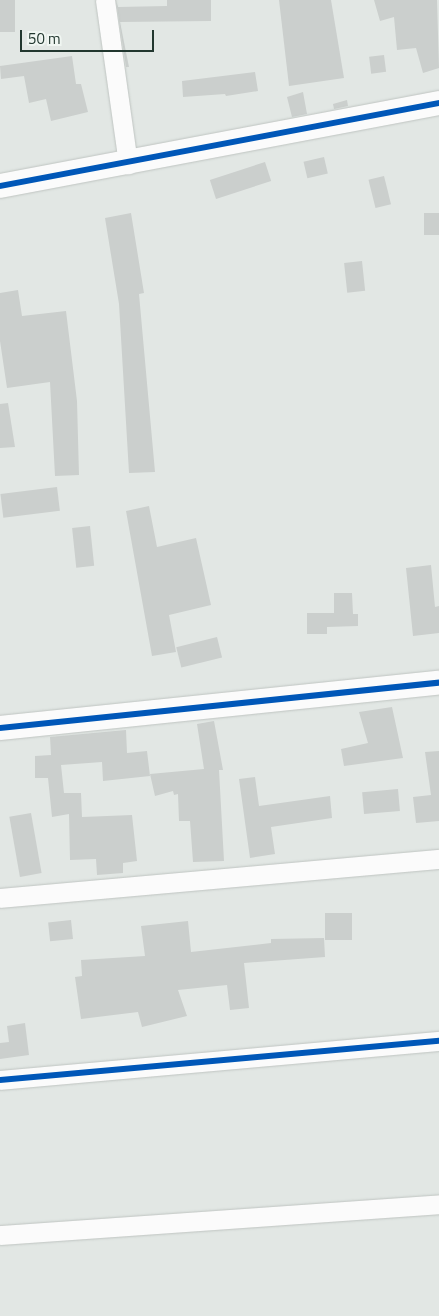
<!DOCTYPE html>
<html>
<head>
<meta charset="utf-8">
<style>
	body { margin:0 }
	#map { position:relative; width:439px; height:1316px; overflow:hidden; background:#e2e7e4; font-family:"Titillium Web",sans-serif }
	div>[style] { position:absolute }
	[style*='--x'] { left:calc(var(--x)*1px); top:calc(var(--y)*1px); width:calc(var(--w)*1px); rotate:calc(var(--a)*1deg) }
	.building>* { inset:0; background:#cbcfcd; transform-origin:0 0 }
	.roads { filter:drop-shadow(0 0 1px #bfc4c1) drop-shadow(0 0 1px #bfc4c1) }
	.minor>* { height:19px; margin:-9.5px; padding:0 9.5px; transform-origin:9.5px; border-radius:9.5px; background:#fbfbfb }
	.tertiary>* { height:24px; margin:-12px; padding:0 12px; transform-origin:12px; border-radius:12px; background:#fbfbfb }
	.cycleway>* { height:6px; margin:-3px; padding:0 3px; transform-origin:3px; border-radius:3px; background:#0057b8 }
	span { translate:-50% -50%; white-space:nowrap; text-align:center; line-height:1.15; -webkit-text-stroke:4px #f0f6f2; paint-order:stroke }
	.scale { position:absolute; left:20px; top:30px; width:134px; height:22px; box-sizing:border-box; border:2px solid #22372f; border-top:0; padding-left:6px; font-size:15px; line-height:18px; white-space:nowrap; color:#22372f; -webkit-text-stroke:4px #f0f6f2; paint-order:stroke }
</style>
</head>
<body>
<div id="map">
	<div class="building">
		<i style="left:0;top:0;width:15px;height:32px"></i>
		<i style="clip-path:polygon(116px 0,118px 7px,167px 6px,167px 0,211px 0,211px 21px,120px 22px,129px 67px,126px 67px)"></i>
		<i style="clip-path:polygon(279px 0,331px 0,344px 78px,289px 86px)"></i>
		<i style="clip-path:polygon(374px 0,437px 0,439px 68px,423px 73px,416px 48px,397px 50px,394px 17px,380px 21px)"></i>
		<i style="left:384px;top:55px;width:17px;height:15px;rotate:83deg"></i>
		<i style="clip-path:polygon(72px 56px,76px 84px,81px 84px,88px 112px,51px 121px,46px 99px,29px 103px,24px 76px,1px 79px,0 66px)"></i>
		<i style="clip-path:polygon(255px 72px,258px 91px,226px 96px,225px 94px,183px 97px,182px 81px)"></i>
		<i style="clip-path:polygon(303px 92px,307px 114px,292px 117px,287px 97px)"></i>
		<i style="clip-path:polygon(347px 100px,348px 106px,334px 109px,333px 104px)"></i>
		<i style="left:324px;top:157px;width:17px;height:21px;rotate:77deg"></i>
		<i style="left:265px;top:162px;width:20px;height:58px;rotate:72deg"></i>
		<i style="left:384px;top:176px;width:29px;height:16px;rotate:76deg"></i>
		<i style="clip-path:polygon(131px 213px,144px 293px,139px 294px,155px 472px,129px 473px,119px 304px,105px 218px)"></i>
		<i style="left:439px;top:213px;width:22px;height:15px;rotate:90deg"></i>
		<i style="left:362px;top:261px;width:30px;height:18px;rotate:84deg"></i>
		<i style="clip-path:polygon(18px 290px,22px 316px,66px 311px,77px 401px,79px 475px,55px 476px,50px 382px,7px 388px,0 341px,0 293px)"></i>
		<i style="clip-path:polygon(8px 403px,15px 447px,0 448px,0 404px)"></i>
		<i style="left:57px;top:487px;width:24px;height:57px;rotate:83deg"></i>
		<i style="clip-path:polygon(149px 506px,157px 547px,196px 538px,211px 605px,169px 615px,176px 652px,152px 656px,126px 511px)"></i>
		<i style="left:90px;top:526px;width:40px;height:18px;rotate:84deg"></i>
		<i style="clip-path:polygon(431px 565px,435px 607px,439px 606px,439px 633px,413px 636px,406px 568px)"></i>
		<i style="clip-path:polygon(334px 593px,352px 593px,353px 614px,358px 614px,358px 626px,327px 627px,327px 634px,307px 634px,307px 613px,334px 613px)"></i>
		<i style="left:217px;top:637px;width:21px;height:42px;rotate:76deg"></i>
		<i style="clip-path:polygon(392px 707px,403px 758px,344px 766px,341px 749px,368px 743px,359px 712px)"></i>
		<i style="clip-path:polygon(214px 721px,223px 770px,219px 770px,224px 861px,193px 862px,190px 821px,179px 821px,178px 794px,174px 795px,173px 791px,155px 796px,150px 774px,204px 769px,197px 724px)"></i>
		<i style="clip-path:polygon(126px 730px,127px 753px,147px 751px,150px 776px,103px 781px,102px 762px,61px 765px,64px 793px,81px 793px,82px 817px,132px 815px,137px 861px,123px 863px,123px 873px,97px 875px,96px 859px,70px 860px,69px 814px,52px 817px,48px 778px,35px 778px,35px 756px,51px 755px,50px 737px)"></i>
		<i style="clip-path:polygon(439px 751px,439px 821px,416px 823px,413px 797px,431px 795px,425px 752px)"></i>
		<i style="clip-path:polygon(255px 777px,259px 806px,330px 796px,332px 818px,271px 827px,275px 854px,250px 858px,239px 779px)"></i>
		<i style="left:398px;top:789px;width:22px;height:36px;rotate:85deg"></i>
		<i style="left:31px;top:813px;width:61px;height:22px;rotate:80deg"></i>
		<i style="left:325px;top:913px;width:27px;height:27px"></i>
		<i style="left:71px;top:920px;width:19px;height:23px;rotate:84deg"></i>
		<i style="clip-path:polygon(188px 921px,191px 952px,271px 943px,271px 939px,324px 938px,325px 957px,244px 963px,249px 1008px,230px 1010px,227px 985px,178px 990px,187px 1016px,142px 1027px,138px 1012px,81px 1019px,75px 977px,82px 976px,81px 960px,145px 956px,141px 926px)"></i>
		<i style="clip-path:polygon(25px 1023px,29px 1055px,0 1059px,0 1043px,9px 1042px,7px 1026px)"></i>
	</div>
	<div class="roads">
		<div class="minor">
			<i style="--x:105;--y:0;--w:166;--a:82"></i>
			<i style="--x:0;--y:898;--w:441;--a:-5.1"></i>
			<i style="--x:0;--y:1080;--w:441;--a:-5.1"></i>
			<i style="--x:0;--y:1235;--w:440;--a:-4"></i>
		</div>
		<div class="tertiary">
			<i style="--x:0;--y:186;--w:447;--a:-10.7"></i>
			<i style="--x:0;--y:728;--w:441;--a:-5.9"></i>
		</div>
	</div>
	<div class="cycleway">
		<i style="--x:0;--y:186;--w:447;--a:-10.7"></i>
		<i style="--x:0;--y:728;--w:441;--a:-5.9"></i>
		<i style="--x:0;--y:1080;--w:441;--a:-5.1"></i>
	</div>
	<div class="scale">50 m</div>
</div>
</body>
</html>
